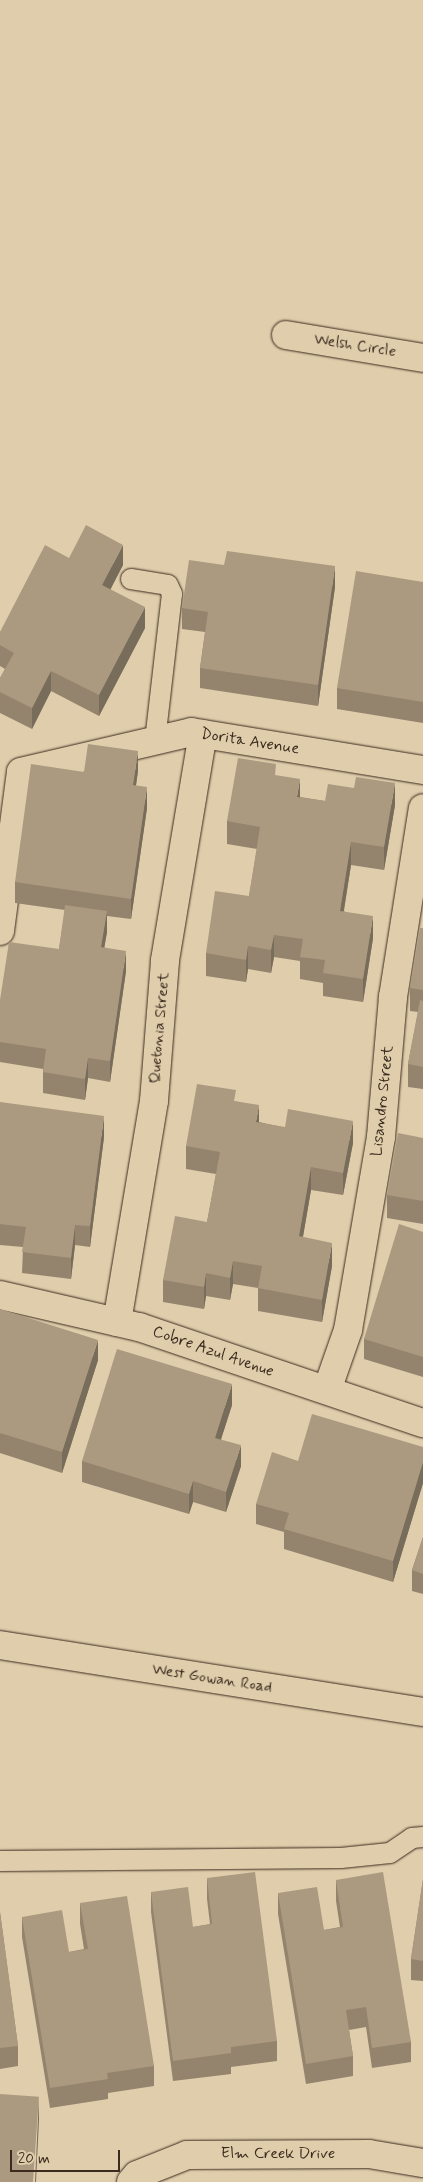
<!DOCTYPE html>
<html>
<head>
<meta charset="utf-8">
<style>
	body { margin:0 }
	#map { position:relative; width:423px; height:2182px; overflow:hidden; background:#dfcdab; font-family:Mynerve,sans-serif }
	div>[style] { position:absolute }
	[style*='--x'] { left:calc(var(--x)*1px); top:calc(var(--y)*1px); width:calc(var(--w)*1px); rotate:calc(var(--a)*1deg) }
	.roads { filter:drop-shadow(0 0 1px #3b2a1e) drop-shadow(0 0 1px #3b2a1e) }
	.service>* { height:20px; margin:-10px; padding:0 10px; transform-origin:10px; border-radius:10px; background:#dfcdab }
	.minor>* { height:28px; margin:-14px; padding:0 14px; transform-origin:14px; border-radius:14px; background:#dfcdab }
	.tertiary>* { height:28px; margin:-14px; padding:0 14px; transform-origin:14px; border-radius:14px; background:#dfcdab }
	.wall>* { inset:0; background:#94846e }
	.shaded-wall>* { inset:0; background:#786c5a }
	.building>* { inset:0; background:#ac9a80; transform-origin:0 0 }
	span { translate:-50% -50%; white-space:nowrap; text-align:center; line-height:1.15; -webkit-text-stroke:4px #dfcdab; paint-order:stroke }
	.street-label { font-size:16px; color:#3b2a1e }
	.scale { position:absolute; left:10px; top:2150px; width:110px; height:22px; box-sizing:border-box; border:2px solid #3b2a1e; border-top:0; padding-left:6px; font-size:15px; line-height:18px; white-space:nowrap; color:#3b2a1e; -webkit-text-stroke:4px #dfcdab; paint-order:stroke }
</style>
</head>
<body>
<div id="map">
	<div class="roads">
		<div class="service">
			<i style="--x:131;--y:579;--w:37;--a:9"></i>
			<i style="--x:168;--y:585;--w:10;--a:66"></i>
			<i style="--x:172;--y:594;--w:148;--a:96.6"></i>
			<i style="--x:0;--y:1861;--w:341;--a:-0.5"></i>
			<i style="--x:341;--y:1858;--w:49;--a:-5.8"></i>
			<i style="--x:390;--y:1853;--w:27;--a:-34"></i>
			<i style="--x:412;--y:1838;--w:11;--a:-5"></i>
		</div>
		<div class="minor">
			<i style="--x:286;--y:335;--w:139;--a:9.5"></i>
			<i style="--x:0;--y:931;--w:160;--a:-82.5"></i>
			<i style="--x:21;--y:772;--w:175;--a:-13.2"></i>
			<i style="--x:191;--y:732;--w:235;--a:9.3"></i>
			<i style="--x:0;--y:1295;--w:143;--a:13"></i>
			<i style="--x:139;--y:1327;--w:300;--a:18.7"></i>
			<i style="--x:117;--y:1322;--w:224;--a:-80.5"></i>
			<i style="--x:154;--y:1101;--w:141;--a:-85.5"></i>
			<i style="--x:165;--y:960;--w:229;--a:-80.5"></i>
			<i style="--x:327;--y:1390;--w:64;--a:-70.7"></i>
			<i style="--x:348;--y:1330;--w:196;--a:-80.3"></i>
			<i style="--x:381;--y:1137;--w:141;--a:-85.1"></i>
			<i style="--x:393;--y:997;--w:191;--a:-81"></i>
			<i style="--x:131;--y:2182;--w:9;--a:-49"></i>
			<i style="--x:137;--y:2175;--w:54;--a:-21.8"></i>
			<i style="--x:187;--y:2155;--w:182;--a:-0.3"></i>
			<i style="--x:369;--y:2154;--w:55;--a:9.5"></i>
		</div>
		<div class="tertiary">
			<i style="--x:0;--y:1645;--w:428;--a:9"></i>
		</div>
	</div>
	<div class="wall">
		<i style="clip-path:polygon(69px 558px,123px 565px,110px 589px,145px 628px,99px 716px,51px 691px,32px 729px,0 713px,0 678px,5px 669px,0 666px,0 632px)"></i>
		<i style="clip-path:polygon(423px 582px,423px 723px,337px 709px,337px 688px)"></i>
		<i style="clip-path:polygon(335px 587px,318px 706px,200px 688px,200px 668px,205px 632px,182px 629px,182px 608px)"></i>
		<i style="clip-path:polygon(138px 771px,136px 785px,147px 808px,131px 919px,107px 916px,107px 932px,104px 947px,126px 971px,110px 1082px,88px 1078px,85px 1100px,43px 1093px,43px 1069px,0 1062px,0 1000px,59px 949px,65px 910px,15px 903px,15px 882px,84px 772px)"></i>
		<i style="clip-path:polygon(276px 776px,300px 797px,325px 801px,395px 805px,384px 870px,351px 865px,344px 911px,373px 938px,363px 1002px,323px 996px,323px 983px,300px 979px,300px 961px,274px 957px,271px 973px,248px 969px,246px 982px,206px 976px,206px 953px,249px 896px,257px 849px,227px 844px,227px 821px)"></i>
		<i style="clip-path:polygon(423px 928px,423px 1089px,408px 1087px,408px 1064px,418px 1012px,410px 1011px,410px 988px)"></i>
		<i style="clip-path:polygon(236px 1101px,259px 1122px,353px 1143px,343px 1195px,311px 1190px,303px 1237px,332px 1266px,322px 1322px,258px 1311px,258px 1288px,233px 1284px,230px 1300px,206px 1296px,204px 1309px,163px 1302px,163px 1280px,207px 1222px,216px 1174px,186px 1169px,186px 1146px)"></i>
		<i style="clip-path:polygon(0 1102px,104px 1137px,90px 1247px,75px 1245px,71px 1279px,22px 1273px,23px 1247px,0 1245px)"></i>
		<i style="clip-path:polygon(423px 1138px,423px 1224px,387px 1218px,387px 1195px)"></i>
		<i style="clip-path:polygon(423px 1232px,423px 1377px,364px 1359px,364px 1339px)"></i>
		<i style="clip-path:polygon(0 1309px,98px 1360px,62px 1473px,0 1453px)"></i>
		<i style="clip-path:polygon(232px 1405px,221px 1439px,241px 1466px,226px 1512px,193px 1502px,189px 1514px,82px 1482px,82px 1461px)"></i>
		<i style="clip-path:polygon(423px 1447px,423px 1483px,393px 1582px,284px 1549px,284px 1532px,256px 1524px,256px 1504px,298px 1461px)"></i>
		<i style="clip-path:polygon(423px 1537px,423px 1594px,412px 1591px,412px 1570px)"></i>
		<i style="clip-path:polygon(207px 1878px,277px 2041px,277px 2061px,231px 2067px,231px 2074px,173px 2081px,151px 1912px,151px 1892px,193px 1927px,210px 1924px,207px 1899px)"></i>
		<i style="clip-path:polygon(423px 1879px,423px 1981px,411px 1980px,411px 1959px)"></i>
		<i style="clip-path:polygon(336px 1880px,411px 2042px,411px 2062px,372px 2068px,366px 2027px,349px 2030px,353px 2056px,353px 2076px,306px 2084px,278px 1914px,278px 1893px,324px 1930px,340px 1927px,336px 1901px)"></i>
		<i style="clip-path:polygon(80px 1903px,154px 2066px,154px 2086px,108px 2093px,108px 2099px,50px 2108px,22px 1937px,22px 1917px,69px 1952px,84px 1949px,80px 1924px)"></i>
		<i style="clip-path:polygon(0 1912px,18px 2046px,18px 2066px,0 2069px)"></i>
	</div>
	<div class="shaded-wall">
		<i style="clip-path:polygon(123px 545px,123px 565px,102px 606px,102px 585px)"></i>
		<i style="clip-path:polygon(335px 566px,335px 587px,318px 706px,318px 685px)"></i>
		<i style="clip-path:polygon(145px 607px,145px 628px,99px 716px,99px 695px)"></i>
		<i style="clip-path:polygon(51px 671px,51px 691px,32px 729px,32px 708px)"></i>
		<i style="clip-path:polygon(138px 751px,138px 771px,133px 806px,133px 785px)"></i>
		<i style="clip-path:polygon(300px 779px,300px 802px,297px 797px)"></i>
		<i style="clip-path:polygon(395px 783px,395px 805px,384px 870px,384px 847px)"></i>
		<i style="clip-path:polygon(147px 787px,147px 808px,131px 919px,131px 899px)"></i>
		<i style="clip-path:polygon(351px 842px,351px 865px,340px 933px,340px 911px)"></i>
		<i style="clip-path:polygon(107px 911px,107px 932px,101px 967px,101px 947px)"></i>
		<i style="clip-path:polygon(373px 916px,373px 938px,363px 1002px,363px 979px)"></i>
		<i style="clip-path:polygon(274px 935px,274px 957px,271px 973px,271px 950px)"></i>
		<i style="clip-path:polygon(248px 946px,248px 969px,246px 982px,246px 960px)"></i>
		<i style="clip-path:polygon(126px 951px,126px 971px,110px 1082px,110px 1061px)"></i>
		<i style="clip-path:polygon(88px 1058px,88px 1078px,85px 1100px,85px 1079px)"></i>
		<i style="clip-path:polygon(259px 1105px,259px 1128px,256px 1122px)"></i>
		<i style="clip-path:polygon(104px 1116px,104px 1137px,90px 1247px,90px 1226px)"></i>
		<i style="clip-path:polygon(353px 1121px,353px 1143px,343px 1195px,343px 1173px)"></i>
		<i style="clip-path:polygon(311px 1167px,311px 1190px,299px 1259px,299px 1236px)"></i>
		<i style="clip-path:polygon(75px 1225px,75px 1245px,71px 1279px,71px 1258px)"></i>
		<i style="clip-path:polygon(332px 1243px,332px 1266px,322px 1322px,322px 1300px)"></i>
		<i style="clip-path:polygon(233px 1261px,233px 1284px,230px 1300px,230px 1278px)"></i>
		<i style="clip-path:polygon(206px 1273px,206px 1296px,204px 1309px,204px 1287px)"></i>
		<i style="clip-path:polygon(98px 1340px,98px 1360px,62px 1473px,62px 1452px)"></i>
		<i style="clip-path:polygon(232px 1384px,232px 1405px,215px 1458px,215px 1438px)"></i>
		<i style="clip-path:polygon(241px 1445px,241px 1466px,226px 1512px,226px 1492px)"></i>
		<i style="clip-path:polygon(423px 1462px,423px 1483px,393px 1582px,393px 1561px)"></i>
		<i style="clip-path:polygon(193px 1481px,193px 1502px,189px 1514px,189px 1494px)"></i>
		<i style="clip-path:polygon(39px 2097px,39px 2120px,36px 2182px,35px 2182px)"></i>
	</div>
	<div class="building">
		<i style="clip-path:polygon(86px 525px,123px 545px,102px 585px,145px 607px,99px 695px,51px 671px,32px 708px,0 692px,0 678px,14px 653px,0 645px,0 632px,45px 545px,69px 558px)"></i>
		<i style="clip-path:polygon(227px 551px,335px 566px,318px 685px,200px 668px,208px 612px,182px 608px,189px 560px,224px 565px)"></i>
		<i style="clip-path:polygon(356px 571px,423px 582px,423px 702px,337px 688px)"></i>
		<i style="clip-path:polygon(88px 744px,138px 751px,133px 785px,147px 787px,131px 899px,15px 882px,31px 764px,84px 772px)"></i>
		<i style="clip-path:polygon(238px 758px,276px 764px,275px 775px,300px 779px,297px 797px,325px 801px,328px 784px,354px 788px,356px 777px,395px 783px,384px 847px,351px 842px,340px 911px,373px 916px,363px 979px,323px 973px,325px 960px,300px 957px,303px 939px,274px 935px,271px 950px,248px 946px,246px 960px,206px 953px,215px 891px,249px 896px,260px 827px,227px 821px)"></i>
		<i style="clip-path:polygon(65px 905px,107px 911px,101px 947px,126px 951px,110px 1061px,88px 1058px,85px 1079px,43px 1072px,46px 1049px,0 1042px,0 1000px,9px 942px,59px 949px)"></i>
		<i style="clip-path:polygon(420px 928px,423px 928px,423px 990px,410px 988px)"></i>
		<i style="clip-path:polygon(420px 1000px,423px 1001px,423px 1067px,408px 1064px)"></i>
		<i style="clip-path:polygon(197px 1084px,236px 1090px,234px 1101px,259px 1105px,256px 1122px,285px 1127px,288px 1109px,353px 1121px,343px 1173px,311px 1167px,299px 1236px,332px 1243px,322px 1300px,258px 1288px,262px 1266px,233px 1261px,230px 1278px,206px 1273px,204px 1287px,163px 1280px,175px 1216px,207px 1222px,220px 1152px,186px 1146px)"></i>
		<i style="clip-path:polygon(0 1102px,104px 1116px,90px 1226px,75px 1225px,71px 1258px,22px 1252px,26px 1227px,0 1224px)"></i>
		<i style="clip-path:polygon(398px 1133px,423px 1138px,423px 1201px,387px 1195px)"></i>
		<i style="clip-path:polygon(399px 1224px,423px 1232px,423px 1357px,364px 1339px)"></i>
		<i style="clip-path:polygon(0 1309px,98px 1340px,62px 1452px,0 1433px)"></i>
		<i style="clip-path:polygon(117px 1349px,232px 1384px,215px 1438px,241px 1445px,226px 1492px,193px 1481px,189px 1494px,82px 1461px)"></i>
		<i style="clip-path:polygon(312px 1414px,423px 1447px,423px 1462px,393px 1561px,284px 1529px,289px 1513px,256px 1504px,272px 1452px,298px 1461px)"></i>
		<i style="clip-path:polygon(423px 1537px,423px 1574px,412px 1570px)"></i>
		<i style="clip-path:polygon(255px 1872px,277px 2041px,231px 2047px,231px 2053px,173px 2061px,151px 1892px,188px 1887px,193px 1927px,212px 1924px,207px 1878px)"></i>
		<i style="clip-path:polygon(383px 1872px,411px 2042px,372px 2048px,366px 2007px,346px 2010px,353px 2056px,306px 2064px,278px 1893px,317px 1887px,324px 1930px,343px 1927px,336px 1880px)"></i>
		<i style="clip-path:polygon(423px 1879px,423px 1961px,411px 1959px)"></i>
		<i style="clip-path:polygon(127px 1896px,154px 2066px,107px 2073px,108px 2079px,50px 2088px,22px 1917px,62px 1910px,69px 1952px,88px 1949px,80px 1903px)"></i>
		<i style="clip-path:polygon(0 1912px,18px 2046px,0 2048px)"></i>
		<i style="left:0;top:2094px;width:39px;height:88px;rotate:4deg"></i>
	</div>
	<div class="street-label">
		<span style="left:355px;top:346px;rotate:9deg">Welsh Circle</span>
		<span style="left:250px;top:742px;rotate:9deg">Dorita Avenue</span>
		<span style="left:160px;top:1028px;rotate:-85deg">Quetonia Street</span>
		<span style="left:383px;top:1101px;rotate:-84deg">Lisandro Street</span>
		<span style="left:213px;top:1352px;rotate:19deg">Cobre Azul Avenue</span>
		<span style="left:212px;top:1679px;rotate:9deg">West Gowan Road</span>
		<span style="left:278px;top:2154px">Elm Creek Drive</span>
	</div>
	<div class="scale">20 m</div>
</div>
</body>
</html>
